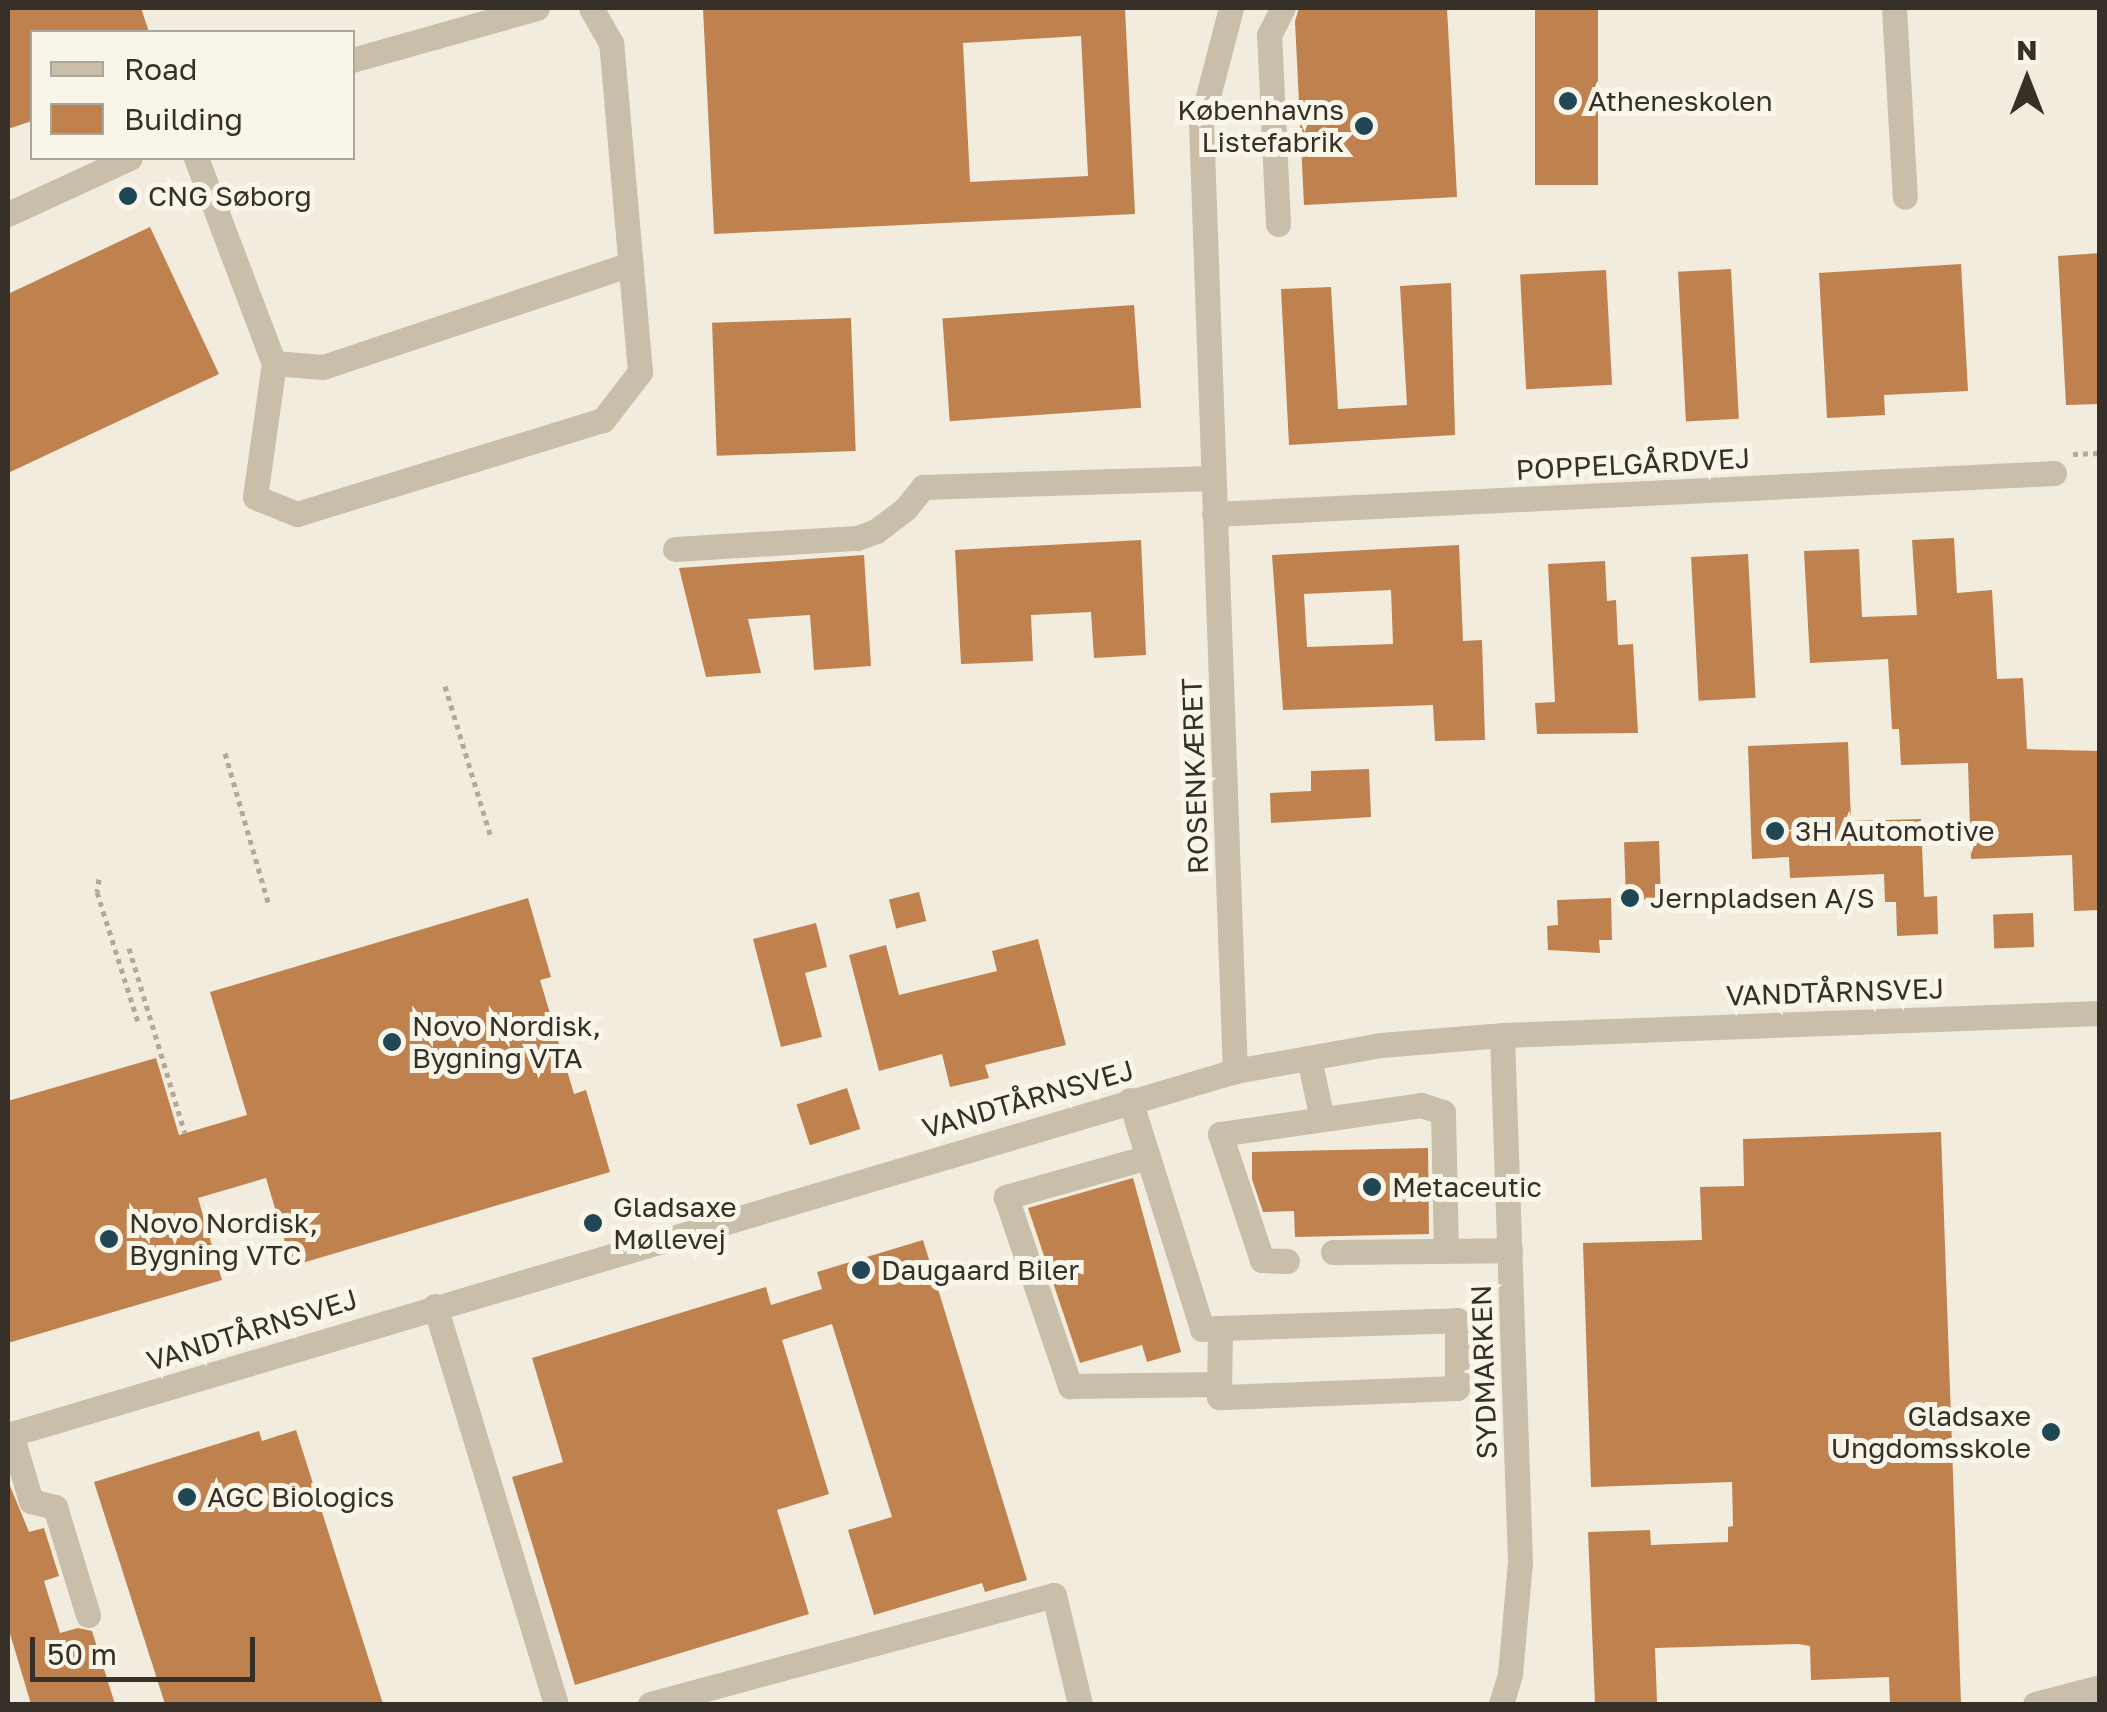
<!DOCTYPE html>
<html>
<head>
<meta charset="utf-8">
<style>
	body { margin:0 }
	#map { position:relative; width:2107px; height:1712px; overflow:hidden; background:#f1ecdd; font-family:"Golos Text",sans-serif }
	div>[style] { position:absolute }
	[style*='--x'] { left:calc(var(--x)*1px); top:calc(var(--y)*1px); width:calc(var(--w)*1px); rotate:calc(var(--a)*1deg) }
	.building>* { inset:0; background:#bf814d; transform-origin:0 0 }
	.path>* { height:5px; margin-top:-2.5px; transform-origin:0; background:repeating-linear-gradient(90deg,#b4a994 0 5px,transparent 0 10px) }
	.minor>* { height:25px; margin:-12.5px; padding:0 12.5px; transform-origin:12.5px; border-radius:12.5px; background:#c8beaa }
	.dots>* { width:28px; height:28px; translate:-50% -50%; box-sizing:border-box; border:5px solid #f9f5e9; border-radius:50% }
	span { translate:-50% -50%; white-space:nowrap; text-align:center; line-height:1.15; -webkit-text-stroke:10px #f9f5e9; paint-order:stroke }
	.poi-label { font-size:28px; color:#363029 }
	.left { translate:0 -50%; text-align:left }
	.right { translate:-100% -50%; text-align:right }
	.street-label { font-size:28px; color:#363029 }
	.frame { position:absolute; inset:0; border:10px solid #363029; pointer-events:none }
	.legend { position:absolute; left:30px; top:30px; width:325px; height:130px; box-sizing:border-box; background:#f9f5e9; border:2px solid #aba69c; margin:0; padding:12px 18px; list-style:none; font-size:30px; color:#363029 }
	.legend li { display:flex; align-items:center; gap:20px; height:50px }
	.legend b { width:50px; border:2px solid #aba69c }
	.north { position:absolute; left:1977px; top:30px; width:100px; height:100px; -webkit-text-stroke:8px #f9f5e9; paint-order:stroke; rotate:0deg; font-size:28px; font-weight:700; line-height:40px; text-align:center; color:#363029 }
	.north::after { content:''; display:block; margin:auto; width:35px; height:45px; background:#363029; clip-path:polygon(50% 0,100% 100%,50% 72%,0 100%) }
	.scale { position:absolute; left:30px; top:1637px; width:225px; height:45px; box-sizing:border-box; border:5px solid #363029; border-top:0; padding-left:12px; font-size:30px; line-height:35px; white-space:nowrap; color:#363029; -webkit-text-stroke:8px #f9f5e9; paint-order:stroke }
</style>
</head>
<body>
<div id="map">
	<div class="building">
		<i style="clip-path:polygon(8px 8px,141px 8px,149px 32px,32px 32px,32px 121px,8px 129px)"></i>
		<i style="clip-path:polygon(evenodd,703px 8px,1125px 8px,1135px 214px,714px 234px,703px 8px,1081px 36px,1088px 176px,970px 182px,963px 43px,1081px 36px)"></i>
		<i style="clip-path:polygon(1299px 8px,1447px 8px,1457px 197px,1304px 205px,1295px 21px)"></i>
		<i style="left:1535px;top:8px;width:63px;height:177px"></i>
		<i style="clip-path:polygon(150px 227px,219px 374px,8px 473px,8px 294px)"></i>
		<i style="clip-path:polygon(2100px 253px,2100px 404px,2066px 405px,2058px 256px)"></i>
		<i style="clip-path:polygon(1961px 264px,1968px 391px,1884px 395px,1885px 415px,1827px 418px,1819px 273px)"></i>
		<i style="left:1731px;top:269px;width:150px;height:53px;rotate:87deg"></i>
		<i style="left:1606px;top:270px;width:115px;height:86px;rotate:87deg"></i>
		<i style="clip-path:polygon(1451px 283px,1455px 435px,1289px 445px,1281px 289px,1331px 287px,1338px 409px,1407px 405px,1400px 286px)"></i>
		<i style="left:1134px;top:305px;width:103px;height:192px;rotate:86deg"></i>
		<i style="left:851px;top:318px;width:133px;height:139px;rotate:88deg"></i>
		<i style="clip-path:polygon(1954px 538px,1957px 593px,1992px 590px,1997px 679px,2023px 678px,2027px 749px,2100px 751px,2100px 910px,2074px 911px,2072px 855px,1971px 859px,1968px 763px,1901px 765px,1899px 729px,1892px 729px,1888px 659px,1810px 663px,1804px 551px,1859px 549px,1862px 617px,1917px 615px,1912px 540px)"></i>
		<i style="clip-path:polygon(1141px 540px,1146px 655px,1094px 658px,1091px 612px,1031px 615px,1033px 661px,961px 664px,955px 550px)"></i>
		<i style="clip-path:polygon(evenodd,1459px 545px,1463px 641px,1482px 640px,1485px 740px,1435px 741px,1433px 705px,1283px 710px,1272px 555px,1459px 545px,1391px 590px,1393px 644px,1307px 647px,1304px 594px,1391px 590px)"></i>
		<i style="left:1748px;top:554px;width:144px;height:57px;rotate:87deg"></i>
		<i style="clip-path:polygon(864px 555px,871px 666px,814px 670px,810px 615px,748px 619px,761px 673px,706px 677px,679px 568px)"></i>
		<i style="clip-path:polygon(1605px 561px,1607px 601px,1616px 600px,1618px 645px,1633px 644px,1638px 733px,1537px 734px,1535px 703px,1555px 702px,1548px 564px)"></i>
		<i style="clip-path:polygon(1848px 742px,1851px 821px,1921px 819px,1924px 897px,1937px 896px,1938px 934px,1897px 936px,1896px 902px,1885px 902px,1884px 874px,1790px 878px,1789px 857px,1752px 859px,1748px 746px)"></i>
		<i style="clip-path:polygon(1369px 769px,1371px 817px,1271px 823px,1270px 793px,1311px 791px,1311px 771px)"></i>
		<i style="left:1659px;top:841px;width:58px;height:35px;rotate:88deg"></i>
		<i style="left:919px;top:892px;width:30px;height:31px;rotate:76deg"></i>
		<i style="clip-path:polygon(528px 898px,551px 977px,540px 980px,574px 1094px,586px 1090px,610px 1172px,292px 1266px,266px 1178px,198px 1198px,222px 1280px,8px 1343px,8px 1101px,156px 1058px,179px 1135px,247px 1115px,210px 992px)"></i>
		<i style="clip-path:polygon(1611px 898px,1612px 940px,1599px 940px,1600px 953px,1548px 950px,1547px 926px,1558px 925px,1557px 900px)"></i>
		<i style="left:2033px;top:913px;width:34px;height:40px;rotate:88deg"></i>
		<i style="clip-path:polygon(816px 923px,827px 967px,805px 973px,822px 1037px,781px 1047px,753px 939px)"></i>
		<i style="clip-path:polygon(1038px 939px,1066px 1045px,985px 1065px,989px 1078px,950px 1087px,942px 1054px,879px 1071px,849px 955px,886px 945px,899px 995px,997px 971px,992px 951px)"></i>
		<i style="left:847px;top:1088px;width:43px;height:53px;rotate:72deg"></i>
		<i style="clip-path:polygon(1941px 1132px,1961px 1704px,1890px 1704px,1889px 1677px,1811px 1680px,1810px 1646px,1798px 1644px,1655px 1648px,1657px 1702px,1595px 1704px,1588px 1532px,1650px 1530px,1651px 1545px,1728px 1542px,1728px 1527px,1733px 1526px,1732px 1482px,1591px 1487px,1583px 1243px,1702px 1240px,1700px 1187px,1744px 1186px,1743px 1139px)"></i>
		<i style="clip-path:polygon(1428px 1148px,1429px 1234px,1295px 1237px,1294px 1211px,1263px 1212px,1252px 1179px,1252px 1152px)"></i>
		<i style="clip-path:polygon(1133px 1178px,1181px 1352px,1147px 1362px,1142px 1345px,1080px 1363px,1028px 1208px)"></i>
		<i style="clip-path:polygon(923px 1240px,1027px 1580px,985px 1592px,982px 1583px,874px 1615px,848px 1530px,892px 1517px,832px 1324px,782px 1340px,829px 1494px,777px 1510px,809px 1614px,575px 1685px,512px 1477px,563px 1462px,532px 1358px,766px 1287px,771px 1305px,822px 1289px,817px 1272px)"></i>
		<i style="clip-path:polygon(296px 1430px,383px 1704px,165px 1704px,94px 1482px,259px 1431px,262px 1441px)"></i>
		<i style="clip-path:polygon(8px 1481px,29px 1532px,44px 1528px,59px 1576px,44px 1581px,60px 1633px,78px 1628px,92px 1631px,115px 1704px,31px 1704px,8px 1627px)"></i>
	</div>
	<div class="path">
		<i style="--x:2073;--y:454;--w:27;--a:-2"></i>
		<i style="--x:445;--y:686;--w:158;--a:73.1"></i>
		<i style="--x:225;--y:753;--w:158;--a:73.9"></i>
		<i style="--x:99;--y:879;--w:13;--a:99"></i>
		<i style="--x:97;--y:892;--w:139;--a:72.5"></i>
		<i style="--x:129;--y:948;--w:193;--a:73.2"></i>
	</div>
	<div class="minor">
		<i style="--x:1231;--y:8;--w:119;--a:104.6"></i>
		<i style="--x:1201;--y:123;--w:949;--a:87.95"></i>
		<i style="--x:1894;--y:8;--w:189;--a:86.7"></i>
		<i style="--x:352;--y:60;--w:192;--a:-15.7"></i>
		<i style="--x:196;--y:158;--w:219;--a:69.2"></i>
		<i style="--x:274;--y:363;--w:49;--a:4.7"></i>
		<i style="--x:323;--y:367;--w:324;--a:-18.5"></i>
		<i style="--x:8;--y:214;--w:134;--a:-24.7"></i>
		<i style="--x:1278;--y:224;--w:189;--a:-92.7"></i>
		<i style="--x:1269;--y:35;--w:30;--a:-63"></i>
		<i style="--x:274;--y:363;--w:135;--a:98.1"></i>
		<i style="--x:255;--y:497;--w:45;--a:22"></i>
		<i style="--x:297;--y:514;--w:320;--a:-17.1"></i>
		<i style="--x:603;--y:420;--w:61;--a:-52.4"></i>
		<i style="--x:640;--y:372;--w:330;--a:-95"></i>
		<i style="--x:611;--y:43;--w:40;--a:-119.7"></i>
		<i style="--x:1214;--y:514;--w:841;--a:-2.79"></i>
		<i style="--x:675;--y:549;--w:182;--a:-3.5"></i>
		<i style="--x:857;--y:538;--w:20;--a:-20"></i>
		<i style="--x:876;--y:531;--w:38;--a:-37"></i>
		<i style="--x:906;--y:508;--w:27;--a:-51"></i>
		<i style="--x:923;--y:487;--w:290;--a:-1.8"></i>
		<i style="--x:1309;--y:1058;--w:62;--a:78"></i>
		<i style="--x:1130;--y:1100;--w:240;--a:72.5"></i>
		<i style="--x:1202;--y:1329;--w:18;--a:-3"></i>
		<i style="--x:1220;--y:1328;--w:237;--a:-1.9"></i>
		<i style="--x:1457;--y:1320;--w:68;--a:90"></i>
		<i style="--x:1457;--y:1388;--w:238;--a:177.8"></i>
		<i style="--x:1219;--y:1397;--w:69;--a:-89.2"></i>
		<i style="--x:1148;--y:1157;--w:148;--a:164.3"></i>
		<i style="--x:1006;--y:1197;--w:200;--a:71.3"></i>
		<i style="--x:1070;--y:1386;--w:149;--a:-0.8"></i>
		<i style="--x:1333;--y:1252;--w:177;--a:-0.6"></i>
		<i style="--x:1287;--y:1261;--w:25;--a:-178"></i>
		<i style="--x:1262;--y:1260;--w:133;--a:-108.4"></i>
		<i style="--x:1220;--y:1134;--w:203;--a:-8.2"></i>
		<i style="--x:1421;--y:1105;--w:23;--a:18"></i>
		<i style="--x:1443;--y:1112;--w:138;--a:88.8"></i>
		<i style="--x:435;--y:1306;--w:416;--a:73.1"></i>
		<i style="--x:11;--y:1434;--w:70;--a:73.4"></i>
		<i style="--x:31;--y:1501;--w:25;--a:14"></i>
		<i style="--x:55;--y:1507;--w:113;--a:73"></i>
		<i style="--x:8;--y:1435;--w:1280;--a:-16.52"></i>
		<i style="--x:1235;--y:1071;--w:148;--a:-10.1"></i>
		<i style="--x:1381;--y:1045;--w:121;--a:-4.7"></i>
		<i style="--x:1502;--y:1035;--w:598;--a:-2.11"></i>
		<i style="--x:650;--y:1704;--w:418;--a:-15.1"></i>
		<i style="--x:1054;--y:1595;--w:112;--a:76.6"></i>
		<i style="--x:1501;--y:1704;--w:31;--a:-73"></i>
		<i style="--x:1510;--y:1674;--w:112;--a:-84.9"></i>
		<i style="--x:1520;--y:1562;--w:527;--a:-91.96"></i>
		<i style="--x:2035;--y:1704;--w:67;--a:-14.7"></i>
	</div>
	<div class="dots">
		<i style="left:1568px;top:101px;background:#214755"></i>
		<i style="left:1364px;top:126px;background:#214755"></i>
		<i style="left:128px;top:196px;background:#214755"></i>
		<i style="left:1775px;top:831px;background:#214755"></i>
		<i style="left:1630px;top:898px;background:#214755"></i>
		<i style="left:392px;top:1042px;background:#214755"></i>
		<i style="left:1372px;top:1187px;background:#214755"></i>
		<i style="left:593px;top:1223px;background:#214755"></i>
		<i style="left:109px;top:1239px;background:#214755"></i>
		<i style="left:861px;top:1270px;background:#214755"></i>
		<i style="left:2051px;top:1432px;background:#214755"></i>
		<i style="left:187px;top:1497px;background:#214755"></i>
	</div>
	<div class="poi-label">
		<span class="left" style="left:1588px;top:101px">Atheneskolen</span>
		<span class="right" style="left:1344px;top:126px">Københavns<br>Listefabrik</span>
		<span class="left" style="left:148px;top:196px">CNG Søborg</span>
		<span class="left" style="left:1795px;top:831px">3H Automotive</span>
		<span class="left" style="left:1650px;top:898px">Jernpladsen A/S</span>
		<span class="left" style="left:412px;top:1042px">Novo Nordisk,<br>Bygning VTA</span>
		<span class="left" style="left:1392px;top:1187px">Metaceutic</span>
		<span class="left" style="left:613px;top:1223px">Gladsaxe<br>Møllevej</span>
		<span class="left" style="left:129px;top:1239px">Novo Nordisk,<br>Bygning VTC</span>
		<span class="left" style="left:881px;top:1270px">Daugaard Biler</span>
		<span class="right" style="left:2031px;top:1432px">Gladsaxe<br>Ungdomsskole</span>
		<span class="left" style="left:207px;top:1497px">AGC Biologics</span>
	</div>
	<div class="street-label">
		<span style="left:1633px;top:464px;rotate:-3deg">POPPELGÅRDVEJ</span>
		<span style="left:1195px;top:776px;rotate:-92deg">ROSENKÆRET</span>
		<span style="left:1835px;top:992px;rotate:-2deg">VANDTÅRNSVEJ</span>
		<span style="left:1028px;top:1099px;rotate:-16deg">VANDTÅRNSVEJ</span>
		<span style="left:252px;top:1330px;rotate:-17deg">VANDTÅRNSVEJ</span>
		<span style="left:1484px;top:1372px;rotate:-92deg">SYDMARKEN</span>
	</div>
	<div class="frame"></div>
	<ul class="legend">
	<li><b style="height:12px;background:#c8beaa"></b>Road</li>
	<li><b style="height:28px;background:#bf814d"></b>Building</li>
	</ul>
	<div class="north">N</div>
	<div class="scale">50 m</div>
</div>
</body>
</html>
